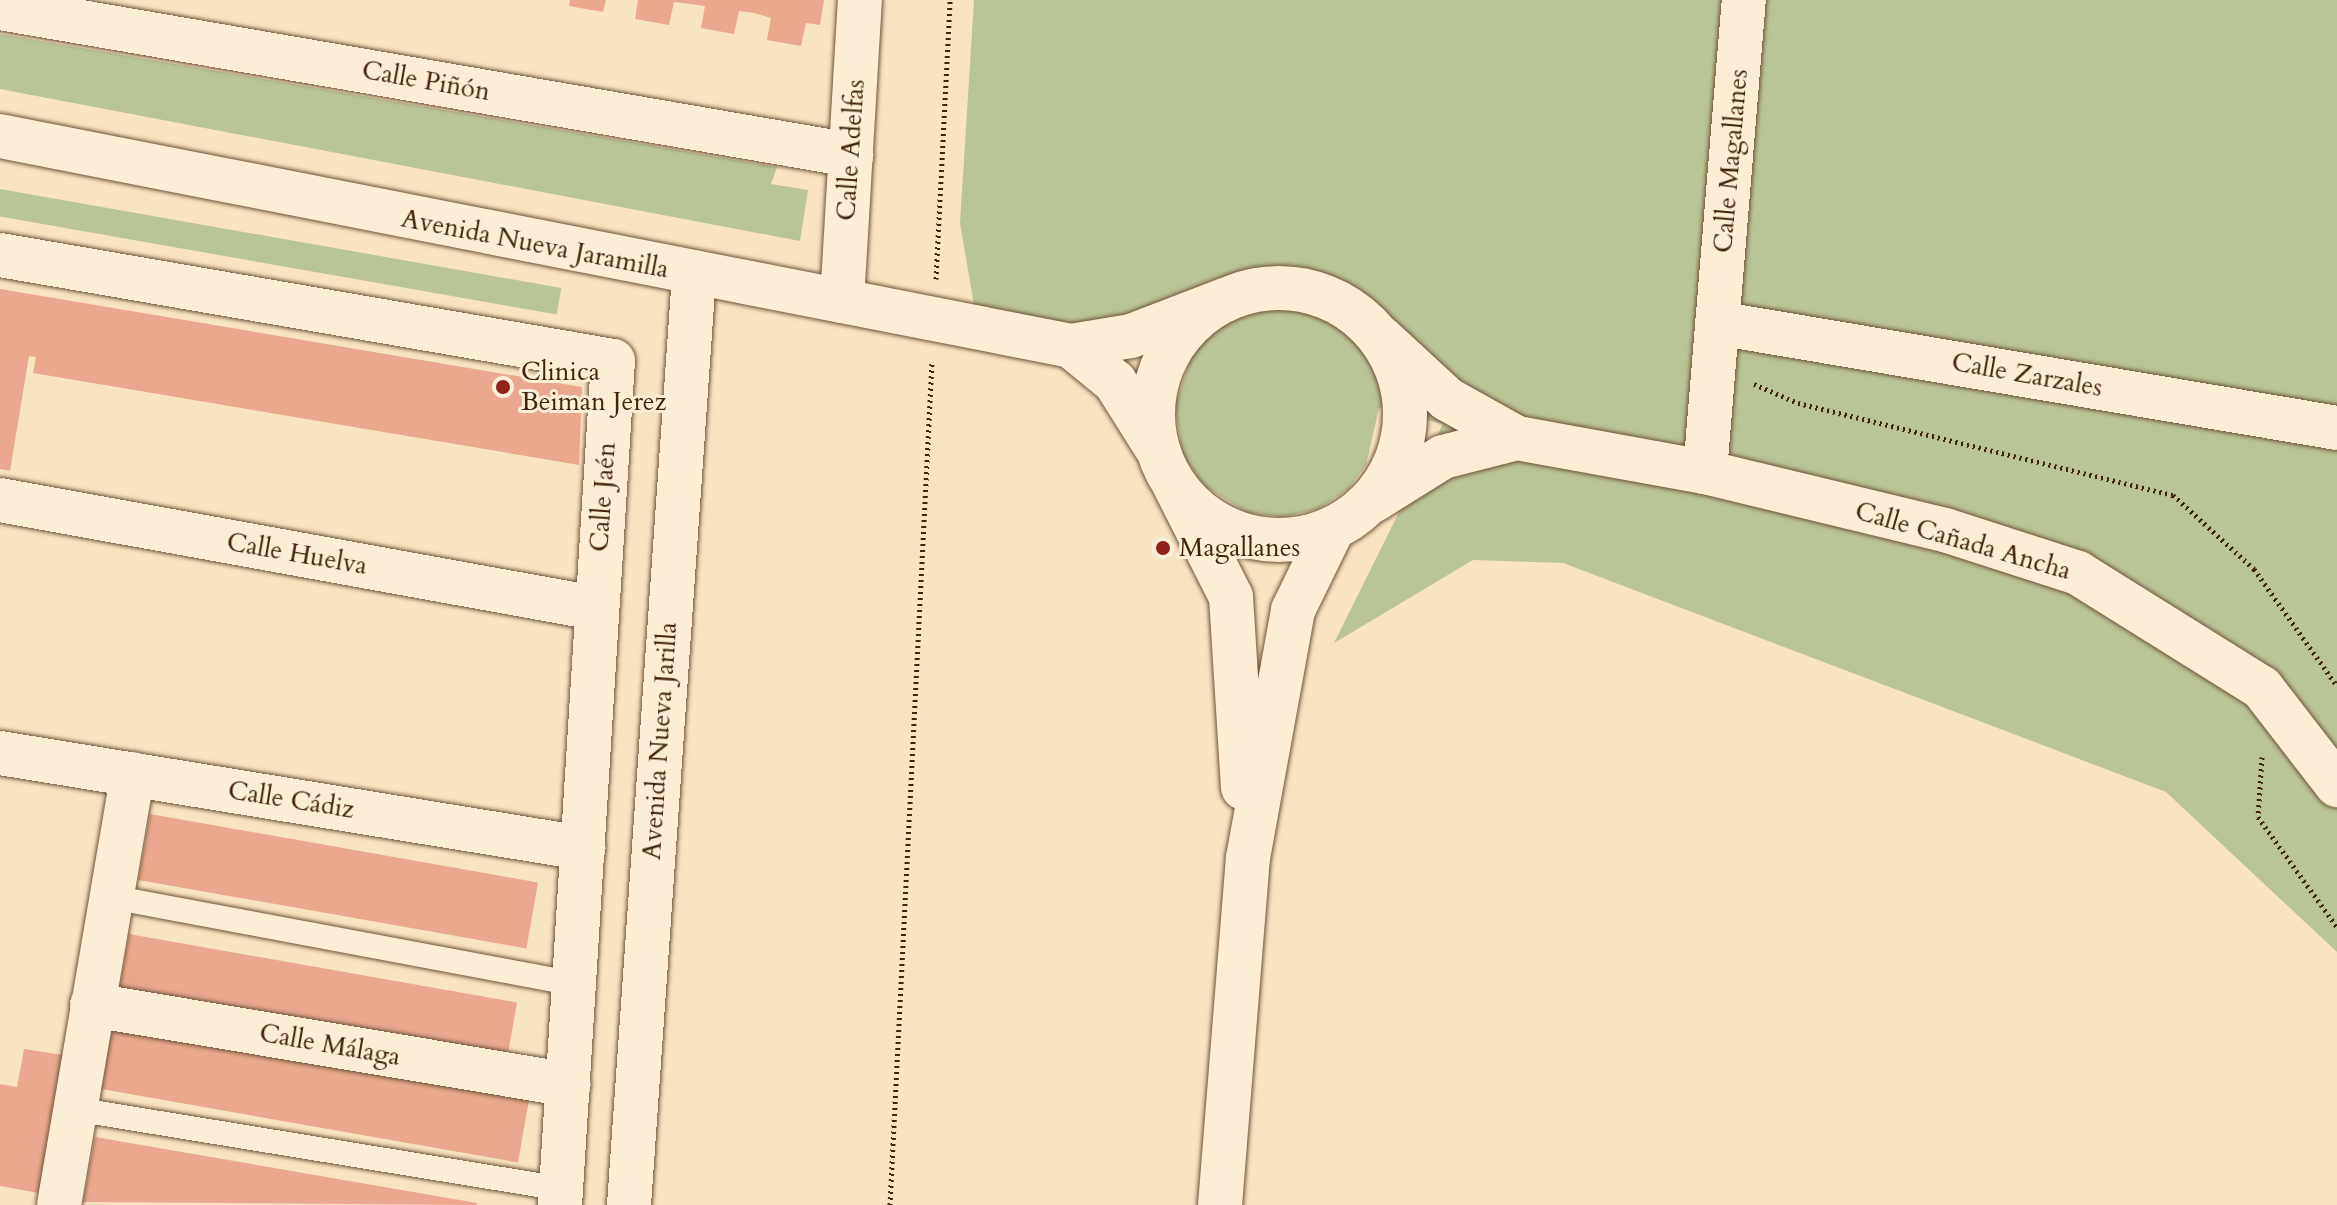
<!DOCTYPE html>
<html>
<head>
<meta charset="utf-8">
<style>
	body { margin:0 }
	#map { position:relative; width:2337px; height:1205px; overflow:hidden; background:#f9e4c0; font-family:Cardo,serif }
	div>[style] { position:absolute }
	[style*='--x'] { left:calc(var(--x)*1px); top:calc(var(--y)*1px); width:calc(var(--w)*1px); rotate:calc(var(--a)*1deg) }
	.green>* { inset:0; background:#bac595; transform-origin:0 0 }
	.building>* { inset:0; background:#eba88e; transform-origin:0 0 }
	.path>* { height:5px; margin-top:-2.5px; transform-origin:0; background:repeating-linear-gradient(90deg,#41230a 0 2px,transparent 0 6px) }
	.roads { filter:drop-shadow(0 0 2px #6f5338) drop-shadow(0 0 2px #6f5338) }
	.service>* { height:24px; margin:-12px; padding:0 12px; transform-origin:12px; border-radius:12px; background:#fbedd6 }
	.minor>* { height:44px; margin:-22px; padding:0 22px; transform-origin:22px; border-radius:22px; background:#fbedd6 }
	.tertiary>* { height:44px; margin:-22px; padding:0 22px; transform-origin:22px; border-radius:22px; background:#fbedd6 }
	.tertiary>.ring { margin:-22px; padding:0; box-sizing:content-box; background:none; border:44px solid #fbedd6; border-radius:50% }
	.dots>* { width:22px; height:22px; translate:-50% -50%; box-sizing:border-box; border:4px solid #fbedd6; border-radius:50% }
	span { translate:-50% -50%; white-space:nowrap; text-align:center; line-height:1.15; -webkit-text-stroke:6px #fbedd6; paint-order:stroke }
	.street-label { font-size:26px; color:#41230a }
	.poi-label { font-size:26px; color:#41230a }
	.left { translate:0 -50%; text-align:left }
</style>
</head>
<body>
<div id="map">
	<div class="green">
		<i style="clip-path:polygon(974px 0,2337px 0,2337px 952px,2166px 792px,1563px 563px,1473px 560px,1334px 643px,1443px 424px,1379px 408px,1366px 465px,1348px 489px,1318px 509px,1283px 517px,1248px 513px,1203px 485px,1183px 455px,1175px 406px,1190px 361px,974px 305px,960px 223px)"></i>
		<i style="clip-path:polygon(0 34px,777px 167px,771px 184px,808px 190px,800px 241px,0 89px)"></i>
		<i style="left:0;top:189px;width:570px;height:27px;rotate:10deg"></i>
	</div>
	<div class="building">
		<i style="clip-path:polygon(570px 0,606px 0,603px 12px,569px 6px)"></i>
		<i style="clip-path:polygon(638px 0,824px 0,820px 25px,806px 23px,801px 46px,767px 40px,771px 18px,754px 13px,739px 11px,734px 34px,701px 28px,705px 6px,674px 2px,669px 25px,635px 19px)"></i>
		<i style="clip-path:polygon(0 289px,582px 387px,579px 465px,33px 373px,36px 357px,29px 356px,10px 471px,0 469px)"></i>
		<i style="left:150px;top:814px;width:394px;height:67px;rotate:10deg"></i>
		<i style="left:129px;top:934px;width:394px;height:67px;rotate:10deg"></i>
		<i style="left:113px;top:1023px;width:423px;height:67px;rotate:10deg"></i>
		<i style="clip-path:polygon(24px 1049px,69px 1056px,44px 1194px,0 1186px,0 1084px,17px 1087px)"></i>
		<i style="clip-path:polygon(95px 1137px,477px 1203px,477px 1205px,83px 1202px)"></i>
	</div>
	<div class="path">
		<i style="--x:936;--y:279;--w:279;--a:-87.1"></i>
		<i style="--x:1754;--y:384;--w:48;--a:23.4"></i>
		<i style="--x:1798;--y:403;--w:386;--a:13.8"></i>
		<i style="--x:2173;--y:495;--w:110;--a:42.4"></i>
		<i style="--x:2254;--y:569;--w:143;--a:54.6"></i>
		<i style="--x:2262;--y:757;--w:60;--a:93.8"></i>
		<i style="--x:2258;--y:817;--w:135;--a:54.3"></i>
		<i style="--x:890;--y:1205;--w:845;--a:-87.15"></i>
	</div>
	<div class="roads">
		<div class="service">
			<i style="--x:111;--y:897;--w:471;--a:10.6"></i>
			<i style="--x:74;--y:1109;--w:494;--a:9.3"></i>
		</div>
		<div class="minor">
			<i style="--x:0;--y:8;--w:864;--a:9.8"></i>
			<i style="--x:0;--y:255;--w:622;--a:9.81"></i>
			<i style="--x:613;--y:361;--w:846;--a:93.59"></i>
			<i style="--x:842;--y:301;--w:302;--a:-86.6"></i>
			<i style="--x:1717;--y:323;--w:629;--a:9.61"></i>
			<i style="--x:1705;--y:472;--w:474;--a:-85.3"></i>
			<i style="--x:1175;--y:486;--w:124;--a:63.2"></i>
			<i style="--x:1231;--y:597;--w:191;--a:86.4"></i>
			<i style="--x:0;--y:500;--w:605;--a:10.29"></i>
			<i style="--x:0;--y:753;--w:591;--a:9.26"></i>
			<i style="--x:92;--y:1005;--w:483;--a:9.5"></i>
			<i style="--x:59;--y:1205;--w:437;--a:-80.3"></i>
			<i style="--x:1220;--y:1205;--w:348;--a:-85.4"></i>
			<i style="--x:1248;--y:858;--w:252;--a:-79.7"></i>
			<i style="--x:1293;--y:610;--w:89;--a:-64"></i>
		</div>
		<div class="tertiary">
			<i style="--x:0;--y:136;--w:1091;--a:11.09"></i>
			<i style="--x:1071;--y:346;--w:61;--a:-9.5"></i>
			<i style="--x:1131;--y:336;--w:101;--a:-21"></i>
			<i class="ring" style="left:1153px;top:288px;width:208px;height:208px"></i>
			<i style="--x:1381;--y:338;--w:90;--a:42.7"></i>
			<i style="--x:1447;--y:399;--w:80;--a:29.1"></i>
			<i style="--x:1517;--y:438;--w:191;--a:10.3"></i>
			<i style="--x:1705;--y:472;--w:247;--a:13.6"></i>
			<i style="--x:1945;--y:530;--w:140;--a:17.9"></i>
			<i style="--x:2078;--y:573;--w:217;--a:32"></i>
			<i style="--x:2262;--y:688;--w:123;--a:52.3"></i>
			<i style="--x:1071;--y:346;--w:57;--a:39.3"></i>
			<i style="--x:1115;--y:382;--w:77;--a:57.8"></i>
			<i style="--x:1374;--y:500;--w:81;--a:-31.9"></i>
			<i style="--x:1443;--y:457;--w:76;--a:-14.4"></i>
			<i style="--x:629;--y:1205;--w:931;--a:-86"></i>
		</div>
	</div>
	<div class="dots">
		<i style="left:503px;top:387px;background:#8f2418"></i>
		<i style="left:1163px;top:548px;background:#8f2418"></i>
	</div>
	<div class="street-label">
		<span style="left:426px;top:81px;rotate:10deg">Calle Piñón</span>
		<span style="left:851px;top:150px;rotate:-86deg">Calle Adelfas</span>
		<span style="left:1731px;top:161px;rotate:-85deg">Calle Magallanes</span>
		<span style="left:535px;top:244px;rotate:11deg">Avenida Nueva Jaramilla</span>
		<span style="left:2027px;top:375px;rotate:10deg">Calle Zarzales</span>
		<span style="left:603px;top:497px;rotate:-86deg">Calle Jaén</span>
		<span style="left:1963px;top:541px;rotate:16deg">Calle Cañada Ancha</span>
		<span style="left:297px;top:554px;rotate:10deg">Calle Huelva</span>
		<span style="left:660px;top:741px;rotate:-86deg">Avenida Nueva Jarilla</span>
		<span style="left:291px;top:800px;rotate:9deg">Calle Cádiz</span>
		<span style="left:330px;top:1045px;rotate:10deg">Calle Málaga</span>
	</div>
	<div class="poi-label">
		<span class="left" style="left:521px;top:387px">Clinica<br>Beiman Jerez</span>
		<span class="left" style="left:1179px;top:548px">Magallanes</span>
	</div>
</div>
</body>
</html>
